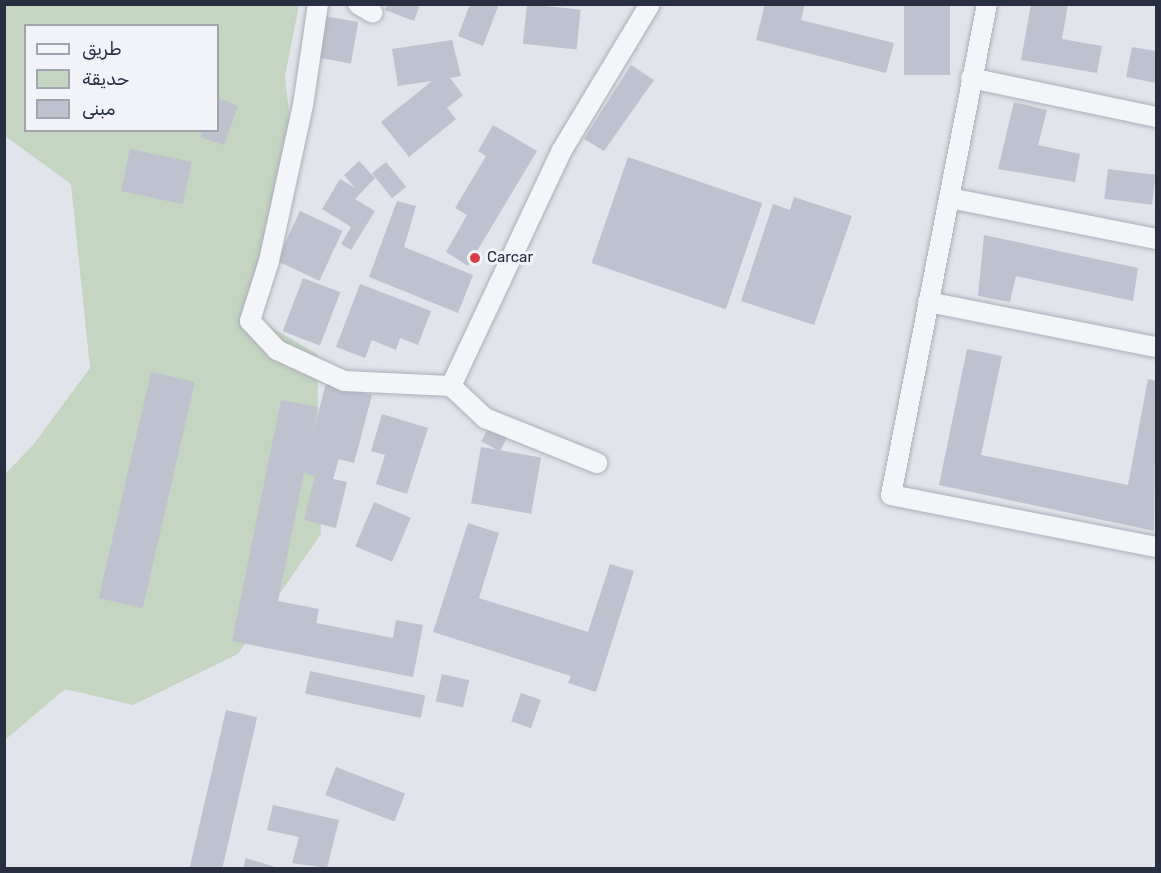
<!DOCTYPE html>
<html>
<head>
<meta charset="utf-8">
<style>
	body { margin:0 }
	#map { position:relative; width:1161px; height:873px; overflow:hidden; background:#e1e4ea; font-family:Rubik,"Noto Sans Arabic",sans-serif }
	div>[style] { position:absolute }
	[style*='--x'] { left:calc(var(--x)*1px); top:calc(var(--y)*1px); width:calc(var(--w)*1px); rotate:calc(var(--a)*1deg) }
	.green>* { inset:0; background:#c4d5c2 }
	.building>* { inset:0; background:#bec2ce; transform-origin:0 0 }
	.roads { filter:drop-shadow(0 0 2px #aaaeb8) drop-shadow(0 0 2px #aaaeb8) }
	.minor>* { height:20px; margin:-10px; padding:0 10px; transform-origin:10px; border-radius:10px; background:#f4f5f8 }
	.dots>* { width:16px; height:16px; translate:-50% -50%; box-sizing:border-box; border:3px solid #f1f3f8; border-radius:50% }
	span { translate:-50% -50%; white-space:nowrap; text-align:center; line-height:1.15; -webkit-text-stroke:6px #f1f3f8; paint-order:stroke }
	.poi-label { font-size:15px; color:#282f43 }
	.left { translate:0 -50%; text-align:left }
	.frame { position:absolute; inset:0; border:6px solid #282f43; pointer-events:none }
	.legend { position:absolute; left:24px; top:24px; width:195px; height:108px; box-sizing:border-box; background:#f1f3f8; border:2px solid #a1a5b0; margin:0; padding:8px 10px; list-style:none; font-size:18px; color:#282f43 }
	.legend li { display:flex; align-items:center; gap:12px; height:30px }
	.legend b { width:30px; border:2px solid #a1a5b0 }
</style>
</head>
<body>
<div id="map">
	<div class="green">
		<i style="clip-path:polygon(evenodd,5px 5px,299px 5px,285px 76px,294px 161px,245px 312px,317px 354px,321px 534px,238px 654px,133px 705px,65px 689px,5px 740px,5px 474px,33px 445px,90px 368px,71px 184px,5px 136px,5px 5px,26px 26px,218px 26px,218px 130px,26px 130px,26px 26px)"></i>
	</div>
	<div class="building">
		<i style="clip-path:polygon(387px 4px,420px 4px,414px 21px,385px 10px)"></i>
		<i style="clip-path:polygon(470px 4px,499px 4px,483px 46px,458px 36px)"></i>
		<i style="left:527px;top:4px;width:54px;height:40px;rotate:6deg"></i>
		<i style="clip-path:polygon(765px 4px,805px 4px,801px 20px,894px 43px,886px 73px,756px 40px)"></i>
		<i style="left:904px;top:4px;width:46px;height:71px"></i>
		<i style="clip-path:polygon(1031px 4px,1068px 4px,1062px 39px,1102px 46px,1097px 73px,1021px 60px)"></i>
		<i style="left:307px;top:13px;width:52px;height:42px;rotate:10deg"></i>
		<i style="clip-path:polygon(452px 40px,461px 76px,450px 78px,463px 95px,447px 108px,456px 119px,409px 157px,381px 122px,432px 81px,398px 86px,392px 49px)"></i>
		<i style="clip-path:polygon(1132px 47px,1156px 51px,1156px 83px,1126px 77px)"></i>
		<i style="clip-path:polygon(631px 65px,654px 80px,604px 151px,584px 139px)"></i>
		<i style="clip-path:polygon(218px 98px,238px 106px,224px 145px,200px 137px,203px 130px,218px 130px)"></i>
		<i style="clip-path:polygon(1014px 102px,1047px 110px,1038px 145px,1080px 154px,1075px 182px,998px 169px)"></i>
		<i style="clip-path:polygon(493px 125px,537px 151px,468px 266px,446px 252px,467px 215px,455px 208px,486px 156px,478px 151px)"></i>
		<i style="left:130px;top:149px;width:63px;height:43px;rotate:12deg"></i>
		<i style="left:628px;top:157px;width:142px;height:112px;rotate:19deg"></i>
		<i style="clip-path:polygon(359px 161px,375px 178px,355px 199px,375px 211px,351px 250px,341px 244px,351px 227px,322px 209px,340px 179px,355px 188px,344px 175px)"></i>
		<i style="left:386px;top:162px;width:32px;height:18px;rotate:51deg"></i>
		<i style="left:1108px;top:169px;width:48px;height:30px;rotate:7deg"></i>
		<i style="clip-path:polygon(794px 197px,852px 216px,814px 325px,741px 301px,773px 204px,790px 210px)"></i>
		<i style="clip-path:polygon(397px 201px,416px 206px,404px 247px,473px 275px,458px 313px,369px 277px)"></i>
		<i style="left:300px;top:211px;width:47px;height:55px;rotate:25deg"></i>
		<i style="clip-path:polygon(984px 235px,1138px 268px,1133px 301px,1016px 276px,1010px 302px,978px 296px)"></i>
		<i style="left:303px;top:278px;width:40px;height:57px;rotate:21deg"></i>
		<i style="clip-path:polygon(360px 284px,431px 311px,418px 345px,400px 338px,396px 350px,372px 340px,365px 358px,336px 347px)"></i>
		<i style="clip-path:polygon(967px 349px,1002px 356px,981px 455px,1128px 485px,1148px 379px,1156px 381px,1154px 531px,939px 485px)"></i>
		<i style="left:151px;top:372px;width:45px;height:232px;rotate:13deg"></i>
		<i style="clip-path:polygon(326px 383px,372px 395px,354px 463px,339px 459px,333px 479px,347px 482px,336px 528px,304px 520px,315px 476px,304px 473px,278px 601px,319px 609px,316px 623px,393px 638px,396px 620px,423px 625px,413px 677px,232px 641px,281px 400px,318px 407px,312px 437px)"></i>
		<i style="clip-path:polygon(382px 414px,428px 428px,407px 494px,376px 484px,385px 455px,371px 451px)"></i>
		<i style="left:489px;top:427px;width:21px;height:16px;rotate:29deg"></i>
		<i style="left:481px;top:447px;width:61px;height:57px;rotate:10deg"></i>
		<i style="left:374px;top:502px;width:40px;height:48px;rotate:23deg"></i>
		<i style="clip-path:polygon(468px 523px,499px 533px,479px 598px,588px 632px,610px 564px,634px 571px,596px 692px,568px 683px,571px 676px,433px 632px)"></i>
		<i style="left:310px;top:671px;width:118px;height:23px;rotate:12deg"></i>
		<i style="left:442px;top:674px;width:28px;height:28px;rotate:13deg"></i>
		<i style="left:521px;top:693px;width:21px;height:30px;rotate:19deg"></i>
		<i style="left:226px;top:710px;width:32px;height:163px;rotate:13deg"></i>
		<i style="left:336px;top:767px;width:74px;height:30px;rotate:21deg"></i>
		<i style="clip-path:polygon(273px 805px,339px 820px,327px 868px,292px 863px,299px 837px,267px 830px)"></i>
		<i style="clip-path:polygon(246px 858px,278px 868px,243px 868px)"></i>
	</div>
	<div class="roads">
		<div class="minor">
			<i style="--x:318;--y:4;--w:102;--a:98.4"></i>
			<i style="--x:303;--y:105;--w:160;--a:102.3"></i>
			<i style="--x:269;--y:261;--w:63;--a:107.6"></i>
			<i style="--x:250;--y:321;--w:40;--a:47"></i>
			<i style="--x:277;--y:350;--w:74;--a:24.8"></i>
			<i style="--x:344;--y:381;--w:107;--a:2.7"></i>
			<i style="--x:451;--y:386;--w:261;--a:-64.8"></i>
			<i style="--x:562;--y:150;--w:170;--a:-58.9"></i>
			<i style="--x:358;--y:4;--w:17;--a:31"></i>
			<i style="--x:987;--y:4;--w:500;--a:101.06"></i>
			<i style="--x:891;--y:495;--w:270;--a:11.1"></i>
			<i style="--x:971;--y:78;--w:189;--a:11.9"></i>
			<i style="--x:949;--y:198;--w:211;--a:11.2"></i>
			<i style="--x:928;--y:302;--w:232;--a:11.2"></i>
			<i style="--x:451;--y:386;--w:47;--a:43.3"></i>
			<i style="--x:485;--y:418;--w:121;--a:21.9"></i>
		</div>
	</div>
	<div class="dots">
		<i style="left:475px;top:258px;background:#d54046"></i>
	</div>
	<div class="poi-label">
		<span class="left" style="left:487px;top:258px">Carcar</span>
	</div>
	<div class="frame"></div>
	<ul class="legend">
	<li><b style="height:8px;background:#f4f5f8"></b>طريق</li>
	<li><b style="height:16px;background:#c4d5c2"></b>حديقة</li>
	<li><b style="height:16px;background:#bec2ce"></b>مبنى</li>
	</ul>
</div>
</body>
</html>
